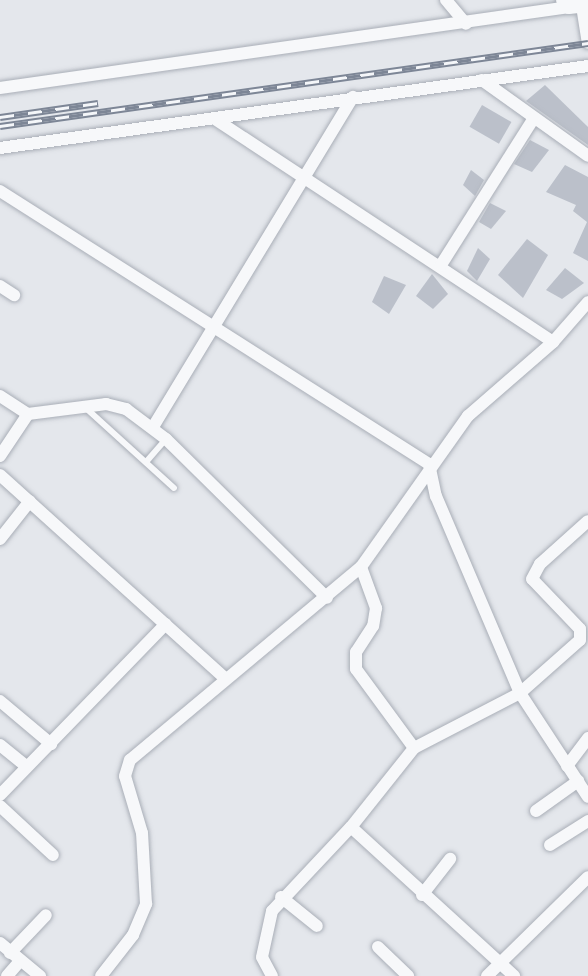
<!DOCTYPE html>
<html>
<head>
<meta charset="utf-8">
<style>
	body { margin:0 }
	#map { position:relative; width:588px; height:976px; overflow:hidden; background:#e4e7ec; font-family:"Varela Round",sans-serif }
	div>[style] { position:absolute }
	[style*='--x'] { left:calc(var(--x)*1px); top:calc(var(--y)*1px); width:calc(var(--w)*1px); rotate:calc(var(--a)*1deg) }
	.building>* { inset:0; background:#bbc0ca; transform-origin:0 0 }
	.roads { filter:drop-shadow(0 0 2px #a9aeb7) drop-shadow(0 0 2px #a9aeb7) }
	.service>* { height:6px; margin:-3px; padding:0 3px; transform-origin:3px; border-radius:3px; background:#f7f8fa }
	.minor>* { height:12px; margin:-6px; padding:0 6px; transform-origin:6px; border-radius:6px; background:#f7f8fa }
	.tertiary>* { height:14px; margin:-7px; padding:0 7px; transform-origin:7px; border-radius:7px; background:#f7f8fa }
	.rail>* { height:7px; margin-top:-3.5px; transform-origin:0; background:repeating-linear-gradient(90deg,#f4f6f9 0 14px,#7d8696 0 28px); box-sizing:border-box; border-block:2px solid #7d8696 }
	span { translate:-50% -50%; white-space:nowrap; text-align:center; line-height:1.15; -webkit-text-stroke:4.5px #f4f6f9; paint-order:stroke }
</style>
</head>
<body>
<div id="map">
	<div class="building">
		<i style="clip-path:polygon(545px 85px,588px 127px,588px 145px,526px 101px)"></i>
		<i style="left:482px;top:105px;width:34px;height:25px;rotate:30deg"></i>
		<i style="clip-path:polygon(530px 140px,549px 150px,532px 172px,514px 164px)"></i>
		<i style="clip-path:polygon(565px 165px,588px 177px,588px 261px,573px 253px,587px 222px,573px 211px,576px 205px,546px 192px)"></i>
		<i style="clip-path:polygon(471px 170px,484px 180px,475px 196px,463px 185px)"></i>
		<i style="clip-path:polygon(490px 203px,506px 211px,491px 229px,479px 222px)"></i>
		<i style="clip-path:polygon(527px 239px,548px 255px,523px 298px,498px 275px)"></i>
		<i style="clip-path:polygon(478px 248px,490px 259px,477px 281px,467px 271px)"></i>
		<i style="clip-path:polygon(565px 268px,584px 283px,562px 299px,546px 290px)"></i>
		<i style="clip-path:polygon(432px 274px,448px 294px,433px 309px,416px 296px)"></i>
		<i style="clip-path:polygon(384px 276px,406px 285px,389px 314px,372px 302px)"></i>
	</div>
	<div class="roads">
		<div class="service">
			<i style="--x:88;--y:410;--w:116;--a:42.2"></i>
			<i style="--x:146;--y:462;--w:30;--a:-49"></i>
		</div>
		<div class="minor">
			<i style="--x:446;--y:0;--w:31;--a:50"></i>
			<i style="--x:582;--y:6;--w:37;--a:81"></i>
			<i style="--x:482;--y:80;--w:130;--a:35.6"></i>
			<i style="--x:0;--y:88;--w:575;--a:-8.1"></i>
			<i style="--x:215;--y:119;--w:405;--a:33.4"></i>
			<i style="--x:0;--y:148;--w:594;--a:-7.94"></i>
			<i style="--x:0;--y:191;--w:508;--a:32.47"></i>
			<i style="--x:429;--y:464;--w:33;--a:78"></i>
			<i style="--x:436;--y:496;--w:214;--a:66.9"></i>
			<i style="--x:520;--y:693;--w:124;--a:56.8"></i>
			<i style="--x:441;--y:265;--w:174;--a:-57.7"></i>
			<i style="--x:0;--y:286;--w:17;--a:33"></i>
			<i style="--x:0;--y:396;--w:33;--a:33"></i>
			<i style="--x:28;--y:414;--w:79;--a:-7.3"></i>
			<i style="--x:106;--y:404;--w:21;--a:14"></i>
			<i style="--x:126;--y:409;--w:50;--a:36.9"></i>
			<i style="--x:166;--y:439;--w:226;--a:44.6"></i>
			<i style="--x:153;--y:427;--w:386;--a:-58.8"></i>
			<i style="--x:0;--y:456;--w:50;--a:-56.3"></i>
			<i style="--x:0;--y:475;--w:304;--a:42.1"></i>
			<i style="--x:0;--y:539;--w:48;--a:-51.7"></i>
			<i style="--x:361;--y:567;--w:44;--a:69.9"></i>
			<i style="--x:376;--y:608;--w:18;--a:99"></i>
			<i style="--x:373;--y:626;--w:31;--a:123"></i>
			<i style="--x:356;--y:652;--w:17;--a:90"></i>
			<i style="--x:356;--y:669;--w:98;--a:53.7"></i>
			<i style="--x:0;--y:701;--w:67;--a:40.1"></i>
			<i style="--x:0;--y:745;--w:33;--a:39"></i>
			<i style="--x:567;--y:766;--w:35;--a:-53"></i>
			<i style="--x:0;--y:795;--w:238;--a:-45.9"></i>
			<i style="--x:0;--y:806;--w:72;--a:42.8"></i>
			<i style="--x:536;--y:811;--w:52;--a:-35.5"></i>
			<i style="--x:351;--y:827;--w:221;--a:42.4"></i>
			<i style="--x:550;--y:845;--w:45;--a:-32.3"></i>
			<i style="--x:422;--y:895;--w:46;--a:-52.1"></i>
			<i style="--x:281;--y:897;--w:46;--a:38.9"></i>
			<i style="--x:0;--y:943;--w:52;--a:39.5"></i>
			<i style="--x:378;--y:947;--w:42;--a:44"></i>
			<i style="--x:10;--y:953;--w:52;--a:-46.5"></i>
			<i style="--x:7;--y:976;--w:20;--a:-49"></i>
			<i style="--x:101;--y:976;--w:52;--a:-52"></i>
			<i style="--x:133;--y:935;--w:34;--a:-67"></i>
			<i style="--x:146;--y:904;--w:71;--a:-93.2"></i>
			<i style="--x:142;--y:833;--w:59;--a:-106.6"></i>
			<i style="--x:125;--y:776;--w:17;--a:-73"></i>
			<i style="--x:130;--y:760;--w:301;--a:-39.9"></i>
			<i style="--x:361;--y:567;--w:185;--a:-54.7"></i>
			<i style="--x:468;--y:416;--w:113;--a:-41"></i>
			<i style="--x:553;--y:342;--w:53;--a:-48.8"></i>
			<i style="--x:272;--y:976;--w:21;--a:-118"></i>
			<i style="--x:262;--y:957;--w:47;--a:-77.7"></i>
			<i style="--x:272;--y:911;--w:115;--a:-46.8"></i>
			<i style="--x:351;--y:827;--w:101;--a:-51.4"></i>
			<i style="--x:414;--y:748;--w:119;--a:-27.4"></i>
			<i style="--x:520;--y:693;--w:80;--a:-41.5"></i>
			<i style="--x:580;--y:640;--w:11;--a:-90"></i>
			<i style="--x:580;--y:629;--w:69;--a:-133.8"></i>
			<i style="--x:532;--y:579;--w:17;--a:-62"></i>
			<i style="--x:540;--y:564;--w:64;--a:-41.9"></i>
			<i style="--x:487;--y:976;--w:141;--a:-44.4"></i>
		</div>
		<div class="tertiary">
			<i style="--x:563;--y:0;--w:9;--a:49"></i>
			<i style="--x:569;--y:7;--w:19;--a:-6"></i>
		</div>
	</div>
	<div class="rail">
		<i style="--x:0;--y:117;--w:99;--a:-8.1"></i>
		<i style="--x:0;--y:126;--w:594;--a:-8.03"></i>
	</div>
</div>
</body>
</html>
